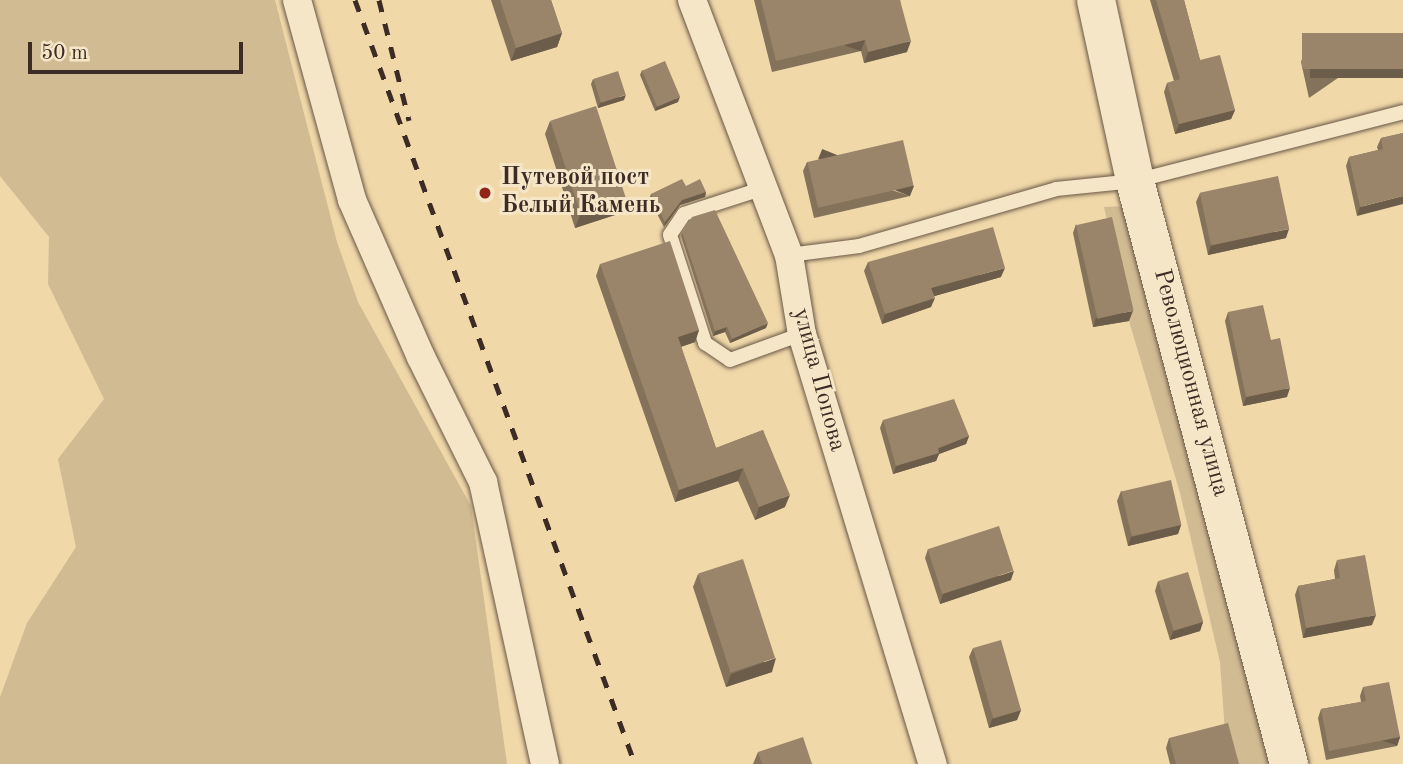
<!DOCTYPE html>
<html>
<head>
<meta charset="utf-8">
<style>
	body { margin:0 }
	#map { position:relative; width:1403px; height:764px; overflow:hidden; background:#f0d8a9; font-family:"Old Standard TT",serif }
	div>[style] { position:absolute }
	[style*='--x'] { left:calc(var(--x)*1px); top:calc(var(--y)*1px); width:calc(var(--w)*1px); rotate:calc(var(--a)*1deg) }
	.green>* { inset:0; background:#d1bb93 }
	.roads { filter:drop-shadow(0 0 2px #695746) drop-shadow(0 0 2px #695746) }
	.lane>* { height:14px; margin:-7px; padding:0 7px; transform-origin:7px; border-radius:7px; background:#f5e6c7 }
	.street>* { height:28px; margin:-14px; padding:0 14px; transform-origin:14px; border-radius:14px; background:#f5e6c7 }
	.secondary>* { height:38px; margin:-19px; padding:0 19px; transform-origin:19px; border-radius:19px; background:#f5e6c7 }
	.rail>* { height:5px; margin-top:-2.5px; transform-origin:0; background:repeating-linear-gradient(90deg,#3c2c25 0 12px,transparent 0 24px) }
	.wall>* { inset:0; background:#84725b }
	.shaded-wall>* { inset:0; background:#6c5d4a; transform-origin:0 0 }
	.building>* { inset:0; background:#9a856a; transform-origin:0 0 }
	.dots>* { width:19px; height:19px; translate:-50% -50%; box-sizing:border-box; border:4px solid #f5e6c7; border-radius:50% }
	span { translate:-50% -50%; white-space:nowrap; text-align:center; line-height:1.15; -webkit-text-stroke:6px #f5e6c7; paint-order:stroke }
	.poi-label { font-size:24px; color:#3c2c25; font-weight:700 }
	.left { translate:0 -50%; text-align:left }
	.street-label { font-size:24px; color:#3c2c25 }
	.scale { position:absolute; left:28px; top:42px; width:215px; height:32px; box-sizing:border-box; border:4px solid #3c2c25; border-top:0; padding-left:9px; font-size:21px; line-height:24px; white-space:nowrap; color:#3c2c25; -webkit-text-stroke:5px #f5e6c7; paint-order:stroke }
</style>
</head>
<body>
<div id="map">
	<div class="green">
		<i style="clip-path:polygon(0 0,275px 0,337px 242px,358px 302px,471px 506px,507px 764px,0 764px,0 697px,27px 623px,76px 547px,58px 459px,104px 399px,48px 284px,49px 237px,0 176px)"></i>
		<i style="clip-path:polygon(1129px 206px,1276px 764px,1233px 764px,1225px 732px,1220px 662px,1180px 493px,1129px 321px,1104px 207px)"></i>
	</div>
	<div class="roads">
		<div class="lane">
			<i style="--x:764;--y:188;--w:84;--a:162"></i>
			<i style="--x:684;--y:214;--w:25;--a:124"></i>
			<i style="--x:670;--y:235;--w:114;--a:72"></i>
			<i style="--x:705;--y:343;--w:30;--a:34"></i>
			<i style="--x:730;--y:360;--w:77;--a:-19.9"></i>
			<i style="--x:789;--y:255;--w:71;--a:-7.3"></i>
			<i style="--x:859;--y:246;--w:205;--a:-16.1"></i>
			<i style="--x:1056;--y:189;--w:79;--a:-5.8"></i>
			<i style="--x:1135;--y:181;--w:277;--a:-14.4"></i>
		</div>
		<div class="street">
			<i style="--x:297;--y:0;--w:207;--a:74.6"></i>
			<i style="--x:352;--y:200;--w:171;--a:66.3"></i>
			<i style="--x:421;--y:357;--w:140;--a:63.6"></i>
			<i style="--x:483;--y:482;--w:289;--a:77.6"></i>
			<i style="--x:692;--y:0;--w:273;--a:69.2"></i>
			<i style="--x:789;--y:255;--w:80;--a:80.7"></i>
			<i style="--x:802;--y:334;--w:450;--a:73.1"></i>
		</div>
		<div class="secondary">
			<i style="--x:1096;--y:0;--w:185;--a:77.8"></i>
			<i style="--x:1135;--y:181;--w:603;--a:75.2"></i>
		</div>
	</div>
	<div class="rail">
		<i style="--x:355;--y:0;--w:814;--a:69.87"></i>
		<i style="--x:379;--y:0;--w:124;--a:76"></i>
	</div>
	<div class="wall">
		<i style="clip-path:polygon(491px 0,551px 0,562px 33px,557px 47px,511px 61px)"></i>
		<i style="clip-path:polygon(754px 0,900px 0,907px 52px,864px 63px,861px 51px,772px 72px)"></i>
		<i style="clip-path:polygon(1150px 0,1184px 0,1200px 60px,1235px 110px,1231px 119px,1175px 134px,1164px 92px,1167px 83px,1174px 81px)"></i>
		<i style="clip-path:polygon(1403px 33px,1309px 98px,1301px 62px,1304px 53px)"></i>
		<i style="clip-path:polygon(642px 70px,678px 102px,655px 111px,640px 75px)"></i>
		<i style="clip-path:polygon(593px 79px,624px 100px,598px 108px,591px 84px)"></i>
		<i style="clip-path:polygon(550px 121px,621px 213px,575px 228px,545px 134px)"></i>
		<i style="clip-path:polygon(1403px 133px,1357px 216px,1346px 166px,1349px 157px,1378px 150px,1377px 147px,1381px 138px)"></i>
		<i style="clip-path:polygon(807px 162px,910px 196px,814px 218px,803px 171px)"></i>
		<i style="clip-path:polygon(686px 186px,706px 192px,705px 197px,680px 205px,664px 227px,649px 199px,651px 194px)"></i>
		<i style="clip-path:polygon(1200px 193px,1286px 238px,1208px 255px,1196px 202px)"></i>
		<i style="clip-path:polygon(1076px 224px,1129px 321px,1093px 327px,1073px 233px)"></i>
		<i style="clip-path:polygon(682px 232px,766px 328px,730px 343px,725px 332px,713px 336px,681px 236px)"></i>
		<i style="clip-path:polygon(868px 262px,1001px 277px,934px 296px,931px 307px,882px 324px,864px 271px)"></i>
		<i style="clip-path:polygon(600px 264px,699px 330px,695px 342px,681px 347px,716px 448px,763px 430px,785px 507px,755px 520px,738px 481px,675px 502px,596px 276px)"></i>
		<i style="clip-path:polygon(1228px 312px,1271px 340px,1287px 397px,1243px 406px,1225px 321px)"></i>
		<i style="clip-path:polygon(883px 420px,969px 436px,966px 444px,939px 454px,936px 461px,893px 474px,880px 428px)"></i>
		<i style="clip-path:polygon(1121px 491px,1181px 525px,1178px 534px,1128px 546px,1117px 501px)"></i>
		<i style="clip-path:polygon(928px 549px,1011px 580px,940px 604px,925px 558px)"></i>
		<i style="clip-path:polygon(1337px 560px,1372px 625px,1303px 638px,1295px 595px,1298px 586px,1335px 579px,1334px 570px)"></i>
		<i style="clip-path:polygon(698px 574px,772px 672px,726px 687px,693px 587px)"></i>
		<i style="clip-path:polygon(1158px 581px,1203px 622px,1200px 631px,1170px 640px,1155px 591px)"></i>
		<i style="clip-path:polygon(973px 648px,1021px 710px,1017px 720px,989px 728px,969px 657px)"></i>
		<i style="clip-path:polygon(1363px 687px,1400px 737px,1397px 746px,1326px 760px,1318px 718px,1321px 709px,1361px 702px,1360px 696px)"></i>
		<i style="clip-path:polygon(1169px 738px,1239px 764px,1170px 764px,1166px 748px)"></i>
		<i style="clip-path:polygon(758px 752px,812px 764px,753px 764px)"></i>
	</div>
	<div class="shaded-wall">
		<i style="clip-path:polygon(562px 33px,557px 47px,511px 61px,516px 48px)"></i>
		<i style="left:865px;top:40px;width:12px;height:91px;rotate:110deg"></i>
		<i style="clip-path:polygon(911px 41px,907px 52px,864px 63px,868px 52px)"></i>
		<i style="left:1403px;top:69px;width:9px;height:93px;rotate:90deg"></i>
		<i style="clip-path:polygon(626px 95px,624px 100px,598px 108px,600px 103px)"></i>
		<i style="clip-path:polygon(680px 97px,678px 102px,655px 111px,657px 106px)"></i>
		<i style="clip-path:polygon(1235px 110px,1231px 119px,1175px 134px,1179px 124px)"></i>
		<i style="left:914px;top:186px;width:11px;height:99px;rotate:112deg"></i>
		<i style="clip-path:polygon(706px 192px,705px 197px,680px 205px,664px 227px,665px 222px,682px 200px)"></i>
		<i style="clip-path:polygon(1403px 196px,1403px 204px,1357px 216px,1360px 207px)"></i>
		<i style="clip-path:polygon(626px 200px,621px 213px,575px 228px,580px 215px)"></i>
		<i style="clip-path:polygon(1289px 229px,1286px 238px,1208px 255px,1211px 245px)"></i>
		<i style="clip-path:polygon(1005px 268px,1001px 277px,928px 298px,931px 288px)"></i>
		<i style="clip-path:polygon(935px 298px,931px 307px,882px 324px,885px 314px)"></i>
		<i style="clip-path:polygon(1133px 311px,1129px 321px,1093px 327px,1096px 318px)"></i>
		<i style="clip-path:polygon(768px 323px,766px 328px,730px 343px,732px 339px)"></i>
		<i style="clip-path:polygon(727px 327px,725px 332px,713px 336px,715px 331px)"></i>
		<i style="clip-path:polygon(699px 330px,695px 342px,674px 349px,678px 337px)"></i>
		<i style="clip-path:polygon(1290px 388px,1287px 397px,1243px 406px,1246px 397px)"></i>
		<i style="clip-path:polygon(969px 436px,966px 444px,939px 454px,936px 461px,893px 474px,896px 466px)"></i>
		<i style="clip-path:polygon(743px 468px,738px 481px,675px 502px,679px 490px)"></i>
		<i style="clip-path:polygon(790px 495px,785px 507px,755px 520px,759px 507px)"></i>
		<i style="clip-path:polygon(1181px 525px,1178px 534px,1128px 546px,1131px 537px)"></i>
		<i style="clip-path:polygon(1014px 571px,1011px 580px,940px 604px,943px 594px)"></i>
		<i style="clip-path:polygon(1376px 615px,1372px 625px,1303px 638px,1306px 628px)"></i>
		<i style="clip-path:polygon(1203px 622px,1200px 631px,1170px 640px,1173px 631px)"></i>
		<i style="clip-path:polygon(776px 658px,772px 672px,726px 687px,731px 674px)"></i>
		<i style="clip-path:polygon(1021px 710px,1017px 720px,989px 728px,992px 719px)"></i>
		<i style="left:1400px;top:737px;width:9px;height:72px;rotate:108deg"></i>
	</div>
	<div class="building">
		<i style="clip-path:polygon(500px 0,551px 0,562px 33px,516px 48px)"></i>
		<i style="clip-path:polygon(761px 0,900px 0,911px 41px,868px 52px,865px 40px,776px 61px)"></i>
		<i style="clip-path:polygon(1156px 0,1184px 0,1200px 60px,1220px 55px,1235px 110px,1179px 124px,1167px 83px,1180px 79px)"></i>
		<i style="left:1403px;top:33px;width:36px;height:101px;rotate:90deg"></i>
		<i style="left:665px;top:61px;width:39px;height:25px;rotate:67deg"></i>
		<i style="left:618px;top:71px;width:25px;height:26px;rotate:72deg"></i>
		<i style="left:596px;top:106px;width:99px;height:48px;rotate:72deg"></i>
		<i style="clip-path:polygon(1403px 133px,1403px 196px,1360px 207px,1349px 157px,1383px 149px,1381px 138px)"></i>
		<i style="left:903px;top:140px;width:47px;height:98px;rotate:77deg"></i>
		<i style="left:1278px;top:176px;width:54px;height:80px;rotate:78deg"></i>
		<i style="clip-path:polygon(682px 179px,686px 186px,700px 179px,706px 192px,682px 200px,665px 222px,651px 194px)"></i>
		<i style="clip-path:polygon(715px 210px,768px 323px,732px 339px,727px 327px,715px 331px,682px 232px,692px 217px)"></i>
		<i style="left:1112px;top:217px;width:96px;height:37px;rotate:77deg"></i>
		<i style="clip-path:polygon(993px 227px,1005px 268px,931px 288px,935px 298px,885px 314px,868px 262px)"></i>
		<i style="clip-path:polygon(670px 241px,699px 330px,678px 337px,716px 448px,763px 430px,790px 495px,759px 507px,743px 468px,679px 490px,600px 264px)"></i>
		<i style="clip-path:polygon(1263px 305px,1271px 340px,1280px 338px,1290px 388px,1246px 397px,1228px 312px)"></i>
		<i style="clip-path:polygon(954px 399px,969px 436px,938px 448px,939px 453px,896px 466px,883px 420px)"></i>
		<i style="left:1171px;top:480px;width:46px;height:51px;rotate:77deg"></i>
		<i style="left:999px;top:526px;width:47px;height:75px;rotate:72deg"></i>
		<i style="clip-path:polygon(1365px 555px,1376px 615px,1306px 628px,1298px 586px,1340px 578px,1337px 560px)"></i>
		<i style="left:743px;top:559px;width:104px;height:47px;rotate:72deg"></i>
		<i style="left:1188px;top:572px;width:52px;height:31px;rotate:73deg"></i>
		<i style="left:1001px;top:640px;width:73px;height:29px;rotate:74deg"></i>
		<i style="clip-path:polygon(1389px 682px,1400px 737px,1329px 751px,1321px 709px,1366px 701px,1363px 687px)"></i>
		<i style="clip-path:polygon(1228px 723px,1239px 764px,1176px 764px,1169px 738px)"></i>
		<i style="clip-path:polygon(803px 737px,812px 764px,762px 764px,758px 752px)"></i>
	</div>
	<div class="dots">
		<i style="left:485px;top:193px;background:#8f2418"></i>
	</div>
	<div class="poi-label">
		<span class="left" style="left:501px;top:193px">Путевой пост<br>Белый Камень</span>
	</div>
	<div class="street-label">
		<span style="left:818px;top:380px;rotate:75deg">улица Попова</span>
		<span style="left:1190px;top:383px;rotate:75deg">Революционная улица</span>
	</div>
	<div class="scale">50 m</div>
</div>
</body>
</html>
